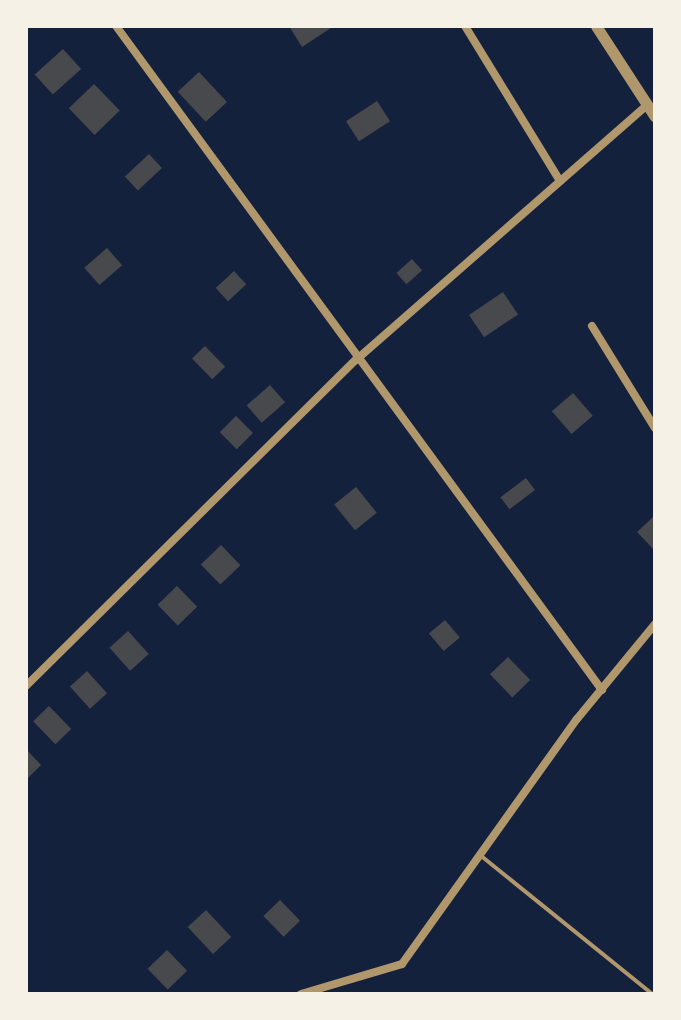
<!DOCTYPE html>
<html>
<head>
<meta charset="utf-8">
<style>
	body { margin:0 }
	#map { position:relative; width:681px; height:1020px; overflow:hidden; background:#14213d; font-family:Literata,serif }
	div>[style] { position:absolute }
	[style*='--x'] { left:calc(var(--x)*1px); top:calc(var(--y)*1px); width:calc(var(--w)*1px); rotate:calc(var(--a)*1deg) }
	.building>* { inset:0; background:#48494c; transform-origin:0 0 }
	.service>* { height:4px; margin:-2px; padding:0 2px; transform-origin:2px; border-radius:2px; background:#b1986c }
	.minor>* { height:8px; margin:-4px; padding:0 4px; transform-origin:4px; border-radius:4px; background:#b1986c }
	.tertiary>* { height:11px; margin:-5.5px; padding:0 5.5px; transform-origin:5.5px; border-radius:5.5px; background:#b1986c }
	span { translate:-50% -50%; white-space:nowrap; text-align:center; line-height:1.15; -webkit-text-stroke:8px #f6f1e7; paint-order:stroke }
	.frame { position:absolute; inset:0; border:28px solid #f6f1e7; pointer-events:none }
</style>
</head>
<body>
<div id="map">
	<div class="building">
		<i style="clip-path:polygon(289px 26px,334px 26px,302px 47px)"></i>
		<i style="left:63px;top:49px;width:27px;height:38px;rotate:48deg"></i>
		<i style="left:199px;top:72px;width:41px;height:29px;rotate:47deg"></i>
		<i style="left:94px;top:84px;width:37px;height:35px;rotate:46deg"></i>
		<i style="left:377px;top:101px;width:24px;height:37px;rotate:57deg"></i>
		<i style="left:149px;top:154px;width:19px;height:33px;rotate:47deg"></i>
		<i style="left:107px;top:248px;width:23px;height:30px;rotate:49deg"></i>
		<i style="left:412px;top:259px;width:15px;height:21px;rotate:48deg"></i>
		<i style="left:234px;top:271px;width:18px;height:25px;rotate:47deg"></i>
		<i style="left:503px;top:292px;width:27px;height:41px;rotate:56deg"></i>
		<i style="left:205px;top:346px;width:29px;height:18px;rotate:46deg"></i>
		<i style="left:270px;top:385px;width:23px;height:31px;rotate:49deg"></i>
		<i style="left:573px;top:393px;width:30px;height:28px;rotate:49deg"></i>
		<i style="left:236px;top:416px;width:24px;height:23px;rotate:45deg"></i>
		<i style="left:526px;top:478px;width:15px;height:32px;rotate:53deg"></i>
		<i style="left:356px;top:487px;width:33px;height:28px;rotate:51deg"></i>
		<i style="clip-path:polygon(653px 517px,655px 519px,655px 551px,637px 532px)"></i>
		<i style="left:221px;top:545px;width:28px;height:28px;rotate:46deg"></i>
		<i style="left:177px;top:586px;width:29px;height:27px;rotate:46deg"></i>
		<i style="left:445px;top:620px;width:23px;height:21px;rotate:50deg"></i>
		<i style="left:128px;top:631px;width:31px;height:25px;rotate:48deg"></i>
		<i style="left:508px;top:657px;width:32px;height:25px;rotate:46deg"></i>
		<i style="left:87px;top:671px;width:30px;height:23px;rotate:48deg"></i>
		<i style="left:49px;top:706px;width:32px;height:22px;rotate:46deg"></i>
		<i style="clip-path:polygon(26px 749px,41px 765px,26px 780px)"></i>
		<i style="left:280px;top:900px;width:29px;height:23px;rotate:46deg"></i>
		<i style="left:206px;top:910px;width:37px;height:25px;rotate:47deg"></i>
		<i style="left:167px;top:950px;width:29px;height:27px;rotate:46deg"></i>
	</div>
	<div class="service">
		<i style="--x:480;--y:855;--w:221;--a:38.9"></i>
	</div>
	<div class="minor">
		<i style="--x:116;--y:26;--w:823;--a:53.8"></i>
		<i style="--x:465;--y:26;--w:182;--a:58.5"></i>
		<i style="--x:592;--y:326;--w:120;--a:58.3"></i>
		<i style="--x:26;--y:686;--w:464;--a:-44.7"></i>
		<i style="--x:356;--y:360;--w:387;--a:-41.2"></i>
		<i style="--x:301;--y:994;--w:105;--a:-16.5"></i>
		<i style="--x:402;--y:964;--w:301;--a:-54.5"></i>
		<i style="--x:577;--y:719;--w:123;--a:-50.6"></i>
	</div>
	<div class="tertiary">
		<i style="--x:596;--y:26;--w:108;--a:57"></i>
	</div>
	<div class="frame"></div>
</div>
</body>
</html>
